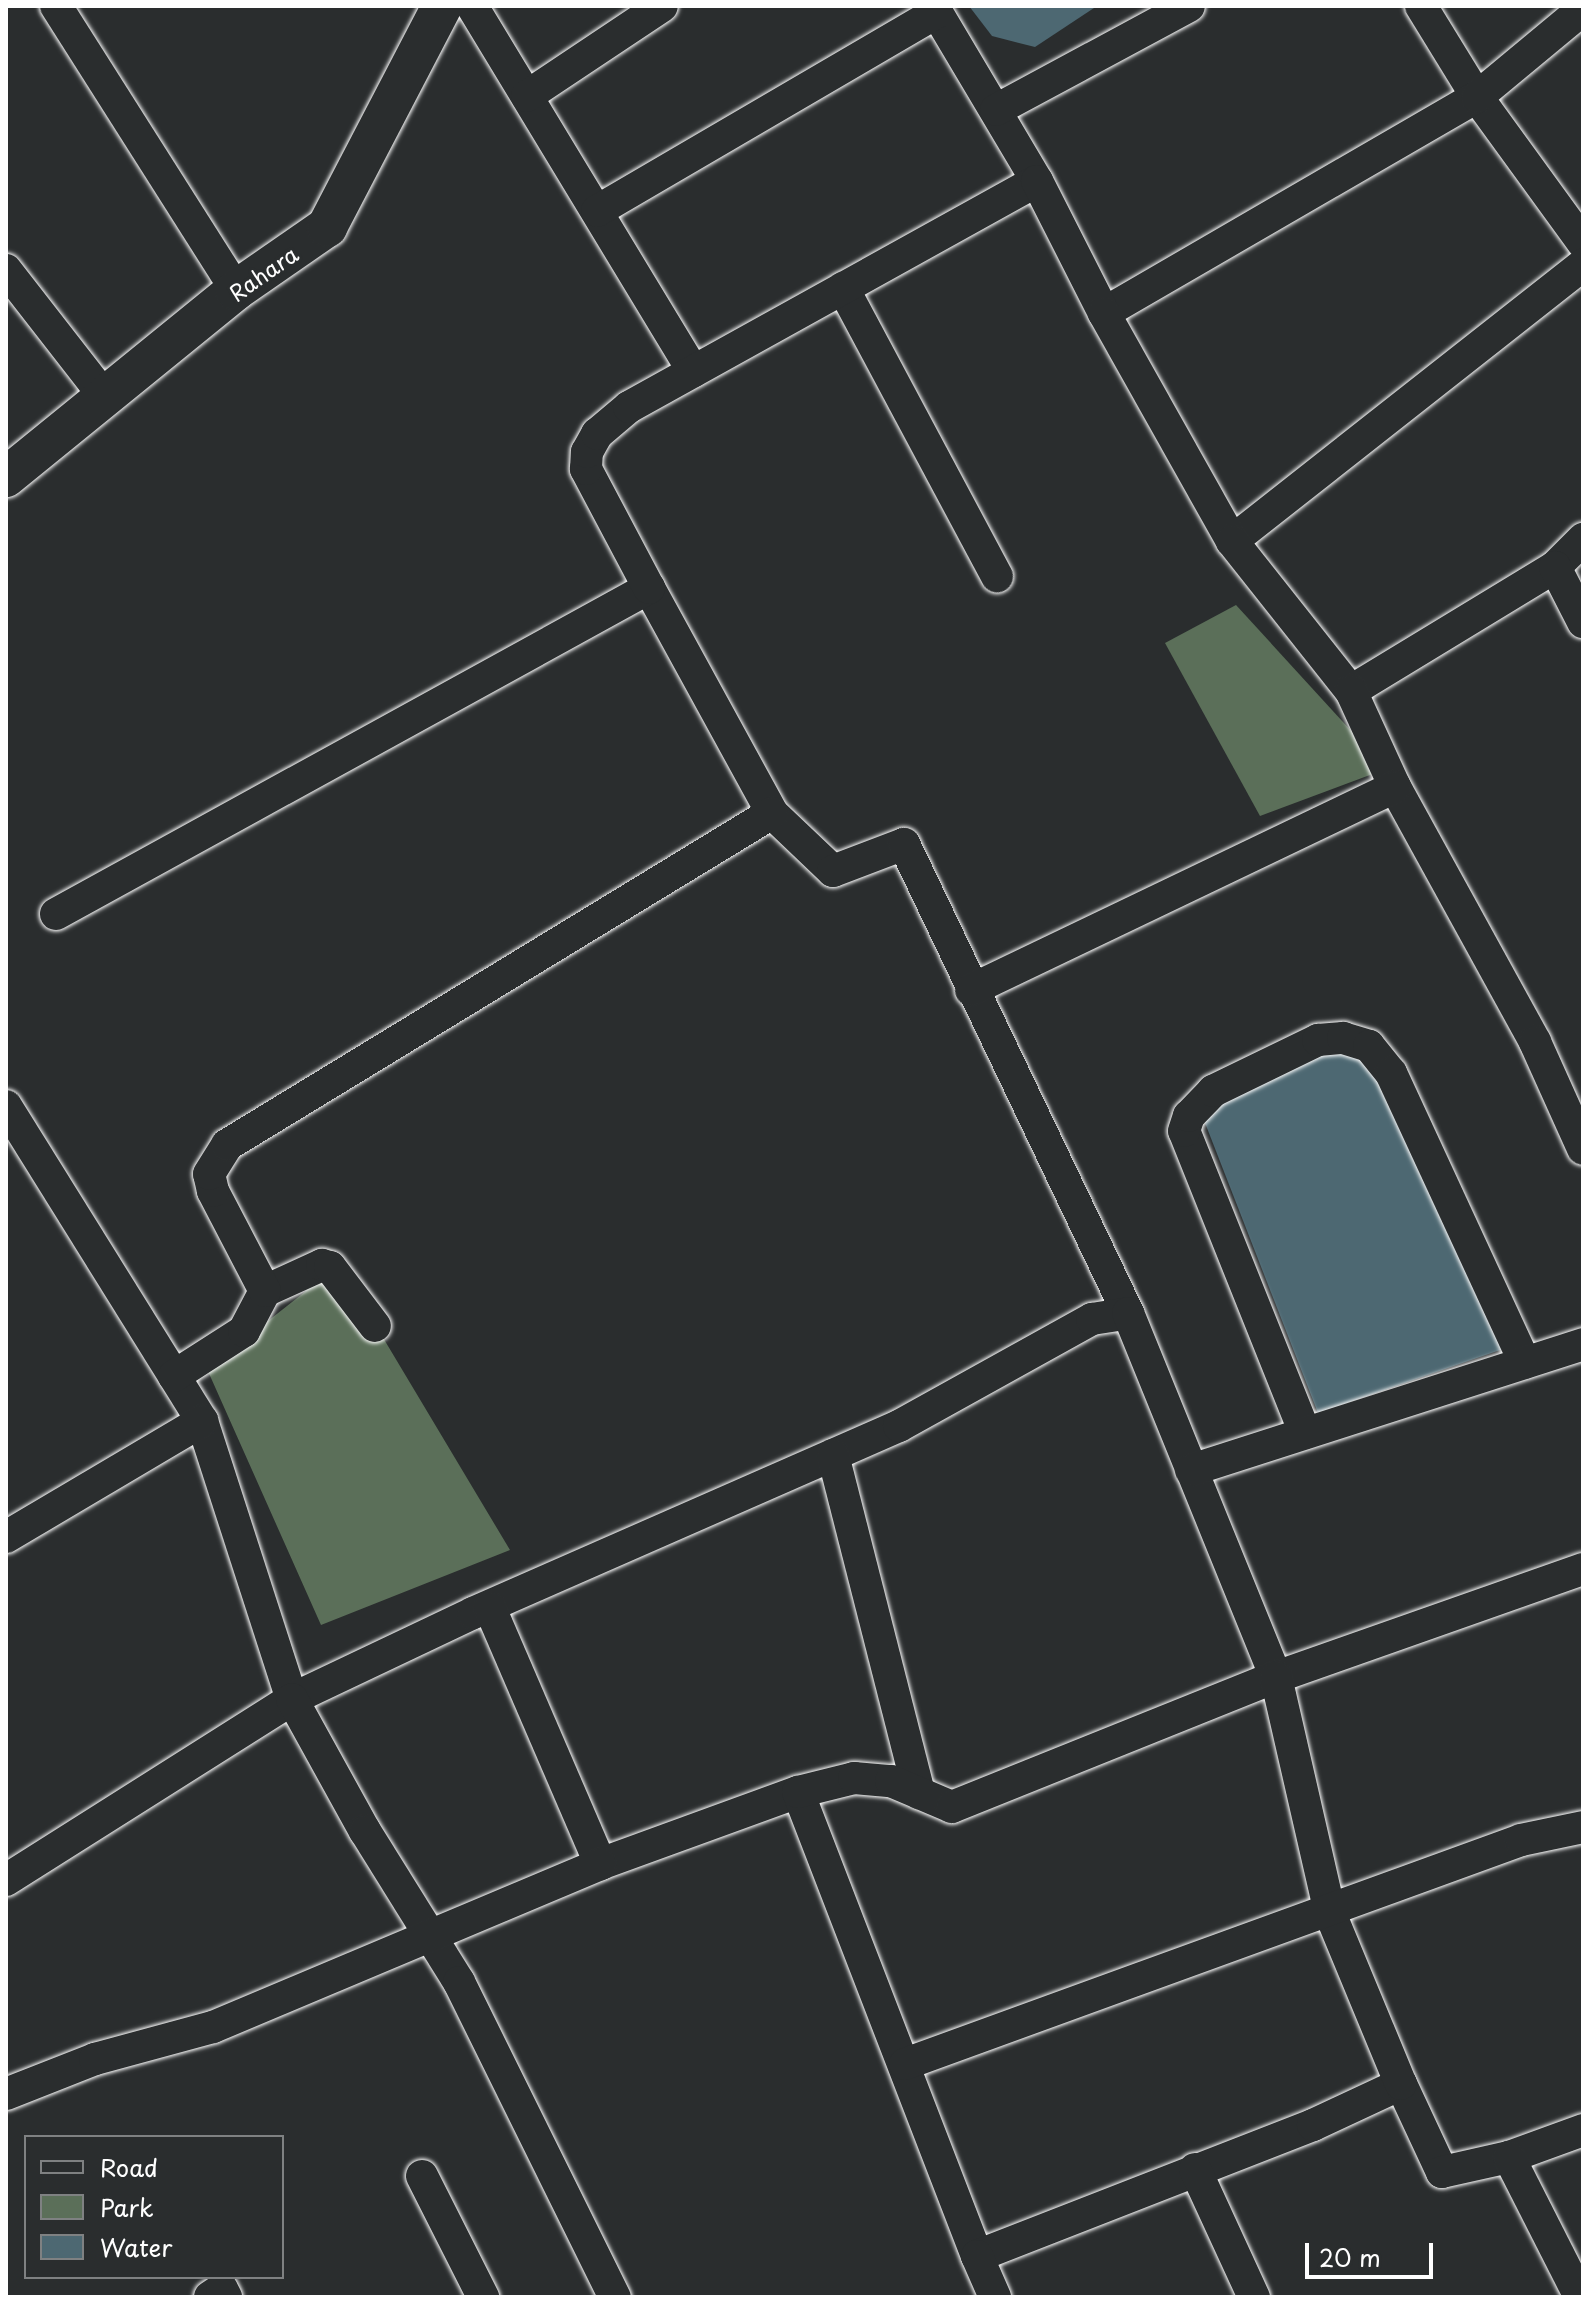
<!DOCTYPE html>
<html>
<head>
<meta charset="utf-8">
<style>
	body { margin:0 }
	#map { position:relative; width:1589px; height:2303px; overflow:hidden; background:#2a2d2e; font-family:"Playpen Sans",sans-serif }
	div>[style] { position:absolute }
	[style*='--x'] { left:calc(var(--x)*1px); top:calc(var(--y)*1px); width:calc(var(--w)*1px); rotate:calc(var(--a)*1deg) }
	.green>* { inset:0; background:#5b6f59 }
	.water>* { inset:0; background:#4d6872 }
	.roads { filter:drop-shadow(0 0 2px #fff) drop-shadow(0 0 2px #fff) }
	.minor>* { height:32px; margin:-16px; padding:0 16px; transform-origin:16px; border-radius:16px; background:#2a2d2e }
	.tertiary>* { height:40px; margin:-20px; padding:0 20px; transform-origin:20px; border-radius:20px; background:#2a2d2e }
	span { translate:-50% -50%; white-space:nowrap; text-align:center; line-height:1.15; -webkit-text-stroke:6px #2a2d2e; paint-order:stroke }
	.street-label { font-size:22px; color:#fff }
	.frame { position:absolute; inset:0; border:8px solid #fff; pointer-events:none }
	.legend { position:absolute; left:24px; top:2135px; width:260px; height:144px; box-sizing:border-box; background:#2a2d2e; border:2px solid #7f8182; margin:0; padding:10px 14px; list-style:none; font-size:24px; color:#fff }
	.legend li { display:flex; align-items:center; gap:16px; height:40px }
	.legend b { width:40px; border:2px solid #7f8182 }
	.scale { position:absolute; left:1305px; top:2243px; width:128px; height:36px; box-sizing:border-box; border:4px solid #fff; border-top:0; padding-left:10px; font-size:24px; line-height:28px; white-space:nowrap; color:#fff; -webkit-text-stroke:6px #2a2d2e; paint-order:stroke }
</style>
</head>
<body>
<div id="map">
	<div class="green">
		<i style="clip-path:polygon(1236px 605px,1386px 769px,1260px 816px,1165px 643px)"></i>
		<i style="clip-path:polygon(330px 1249px,510px 1550px,321px 1625px,207px 1369px,306px 1291px)"></i>
	</div>
	<div class="water">
		<i style="clip-path:polygon(969px 6px,1097px 6px,1035px 47px,992px 36px)"></i>
		<i style="clip-path:polygon(1361px 1045px,1503px 1349px,1318px 1413px,1200px 1110px,1324px 1046px)"></i>
	</div>
	<div class="roads">
		<div class="minor">
			<i style="--x:56;--y:6;--w:336;--a:57.6"></i>
			<i style="--x:472;--y:6;--w:427;--a:58.8"></i>
			<i style="--x:933;--y:6;--w:204;--a:59.3"></i>
			<i style="--x:1421;--y:6;--w:107;--a:58.4"></i>
			<i style="--x:1477;--y:97;--w:180;--a:54"></i>
			<i style="--x:527;--y:96;--w:162;--a:-33.7"></i>
			<i style="--x:996;--y:110;--w:219;--a:-28.3"></i>
			<i style="--x:597;--y:211;--w:394;--a:-30.3"></i>
			<i style="--x:6;--y:270;--w:161;--a:52.1"></i>
			<i style="--x:843;--y:288;--w:327;--a:61.9"></i>
			<i style="--x:1104;--y:313;--w:431;--a:-30.1"></i>
			<i style="--x:1477;--y:97;--w:138;--a:-39.7"></i>
			<i style="--x:1232;--y:541;--w:447;--a:-38.2"></i>
			<i style="--x:1555;--y:567;--w:40;--a:-45"></i>
			<i style="--x:649;--y:588;--w:256;--a:61.3"></i>
			<i style="--x:772;--y:813;--w:84;--a:43.6"></i>
			<i style="--x:833;--y:871;--w:76;--a:-20.8"></i>
			<i style="--x:904;--y:844;--w:520;--a:64.47"></i>
			<i style="--x:1351;--y:691;--w:239;--a:-31.3"></i>
			<i style="--x:1555;--y:567;--w:62;--a:63"></i>
			<i style="--x:56;--y:914;--w:677;--a:-28.8"></i>
			<i style="--x:649;--y:588;--w:135;--a:-117.9"></i>
			<i style="--x:586;--y:469;--w:17;--a:-87"></i>
			<i style="--x:587;--y:452;--w:21;--a:-61"></i>
			<i style="--x:597;--y:434;--w:42;--a:-40.2"></i>
			<i style="--x:629;--y:407;--w:466;--a:-29"></i>
			<i style="--x:1037;--y:181;--w:148;--a:63.1"></i>
			<i style="--x:1104;--y:313;--w:261;--a:60.7"></i>
			<i style="--x:1232;--y:541;--w:191;--a:51.6"></i>
			<i style="--x:1351;--y:691;--w:106;--a:65.4"></i>
			<i style="--x:1395;--y:787;--w:291;--a:61.2"></i>
			<i style="--x:1535;--y:1042;--w:117;--a:65.8"></i>
			<i style="--x:971;--y:990;--w:470;--a:-25.6"></i>
			<i style="--x:6;--y:1106;--w:371;--a:58.1"></i>
			<i style="--x:202;--y:1421;--w:292;--a:72.1"></i>
			<i style="--x:292;--y:1699;--w:200;--a:-25.4"></i>
			<i style="--x:473;--y:1613;--w:465;--a:-23.7"></i>
			<i style="--x:899;--y:1426;--w:221;--a:-29"></i>
			<i style="--x:1092;--y:1319;--w:36;--a:-9"></i>
			<i style="--x:1128;--y:1313;--w:393;--a:67.9"></i>
			<i style="--x:1276;--y:1677;--w:325;--a:-19.4"></i>
			<i style="--x:265;--y:1291;--w:63;--a:-24.5"></i>
			<i style="--x:322;--y:1265;--w:8;--a:14"></i>
			<i style="--x:330;--y:1267;--w:74;--a:52.7"></i>
			<i style="--x:174;--y:1376;--w:83;--a:-32.7"></i>
			<i style="--x:244;--y:1331;--w:45;--a:-62.3"></i>
			<i style="--x:265;--y:1291;--w:113;--a:-117.5"></i>
			<i style="--x:213;--y:1191;--w:17;--a:-103"></i>
			<i style="--x:209;--y:1174;--w:34;--a:-58"></i>
			<i style="--x:227;--y:1145;--w:638;--a:-31.35"></i>
			<i style="--x:1305;--y:1433;--w:325;--a:-111.8"></i>
			<i style="--x:1184;--y:1131;--w:16;--a:-72"></i>
			<i style="--x:1189;--y:1116;--w:35;--a:-46"></i>
			<i style="--x:1213;--y:1091;--w:117;--a:-25.9"></i>
			<i style="--x:1318;--y:1040;--w:25;--a:-5"></i>
			<i style="--x:1343;--y:1038;--w:27;--a:17"></i>
			<i style="--x:1369;--y:1046;--w:35;--a:51"></i>
			<i style="--x:1391;--y:1073;--w:319;--a:65.2"></i>
			<i style="--x:833;--y:1455;--w:349;--a:75.7"></i>
			<i style="--x:1191;--y:1470;--w:412;--a:-17.8"></i>
			<i style="--x:6;--y:1537;--w:228;--a:-30.6"></i>
			<i style="--x:490;--y:1608;--w:279;--a:66.7"></i>
			<i style="--x:600;--y:1864;--w:211;--a:-20"></i>
			<i style="--x:798;--y:1792;--w:497;--a:68.9"></i>
			<i style="--x:977;--y:2256;--w:361;--a:-21.3"></i>
			<i style="--x:1313;--y:2125;--w:97;--a:-25"></i>
			<i style="--x:1401;--y:2084;--w:97;--a:65"></i>
			<i style="--x:1442;--y:2172;--w:69;--a:-12.6"></i>
			<i style="--x:1509;--y:2157;--w:79;--a:-20"></i>
			<i style="--x:798;--y:1792;--w:58;--a:-14"></i>
			<i style="--x:854;--y:1778;--w:37;--a:5"></i>
			<i style="--x:891;--y:1781;--w:66;--a:23.1"></i>
			<i style="--x:952;--y:1807;--w:349;--a:-21.9"></i>
			<i style="--x:1276;--y:1677;--w:242;--a:77.1"></i>
			<i style="--x:1330;--y:1913;--w:185;--a:67.5"></i>
			<i style="--x:6;--y:1880;--w:338;--a:-32.3"></i>
			<i style="--x:292;--y:1699;--w:151;--a:61.1"></i>
			<i style="--x:365;--y:1831;--w:178;--a:58.1"></i>
			<i style="--x:459;--y:1982;--w:352;--a:63.7"></i>
			<i style="--x:905;--y:2064;--w:655;--a:-19.98"></i>
			<i style="--x:1521;--y:1840;--w:63;--a:-11.8"></i>
			<i style="--x:6;--y:2094;--w:96;--a:-21.5"></i>
			<i style="--x:95;--y:2059;--w:122;--a:-15.2"></i>
			<i style="--x:213;--y:2027;--w:420;--a:-22.8"></i>
			<i style="--x:1509;--y:2157;--w:157;--a:63.1"></i>
			<i style="--x:1195;--y:2169;--w:141;--a:65.3"></i>
			<i style="--x:422;--y:2176;--w:136;--a:63.2"></i>
			<i style="--x:977;--y:2256;--w:45;--a:66.3"></i>
			<i style="--x:210;--y:2297;--w:14;--a:-34"></i>
			<i style="--x:222;--y:2289;--w:9;--a:63"></i>
		</div>
		<div class="tertiary">
			<i style="--x:6;--y:477;--w:296;--a:-39.1"></i>
			<i style="--x:236;--y:290;--w:111;--a:-34.7"></i>
			<i style="--x:327;--y:227;--w:249;--a:-62.5"></i>
		</div>
	</div>
	<div class="street-label">
		<span style="left:263px;top:273px;rotate:-35deg">Rahara</span>
	</div>
	<div class="frame"></div>
	<ul class="legend">
	<li><b style="height:10px;background:#2a2d2e"></b>Road</li>
	<li><b style="height:22px;background:#5b6f59"></b>Park</li>
	<li><b style="height:22px;background:#4d6872"></b>Water</li>
	</ul>
	<div class="scale">20 m</div>
</div>
</body>
</html>
